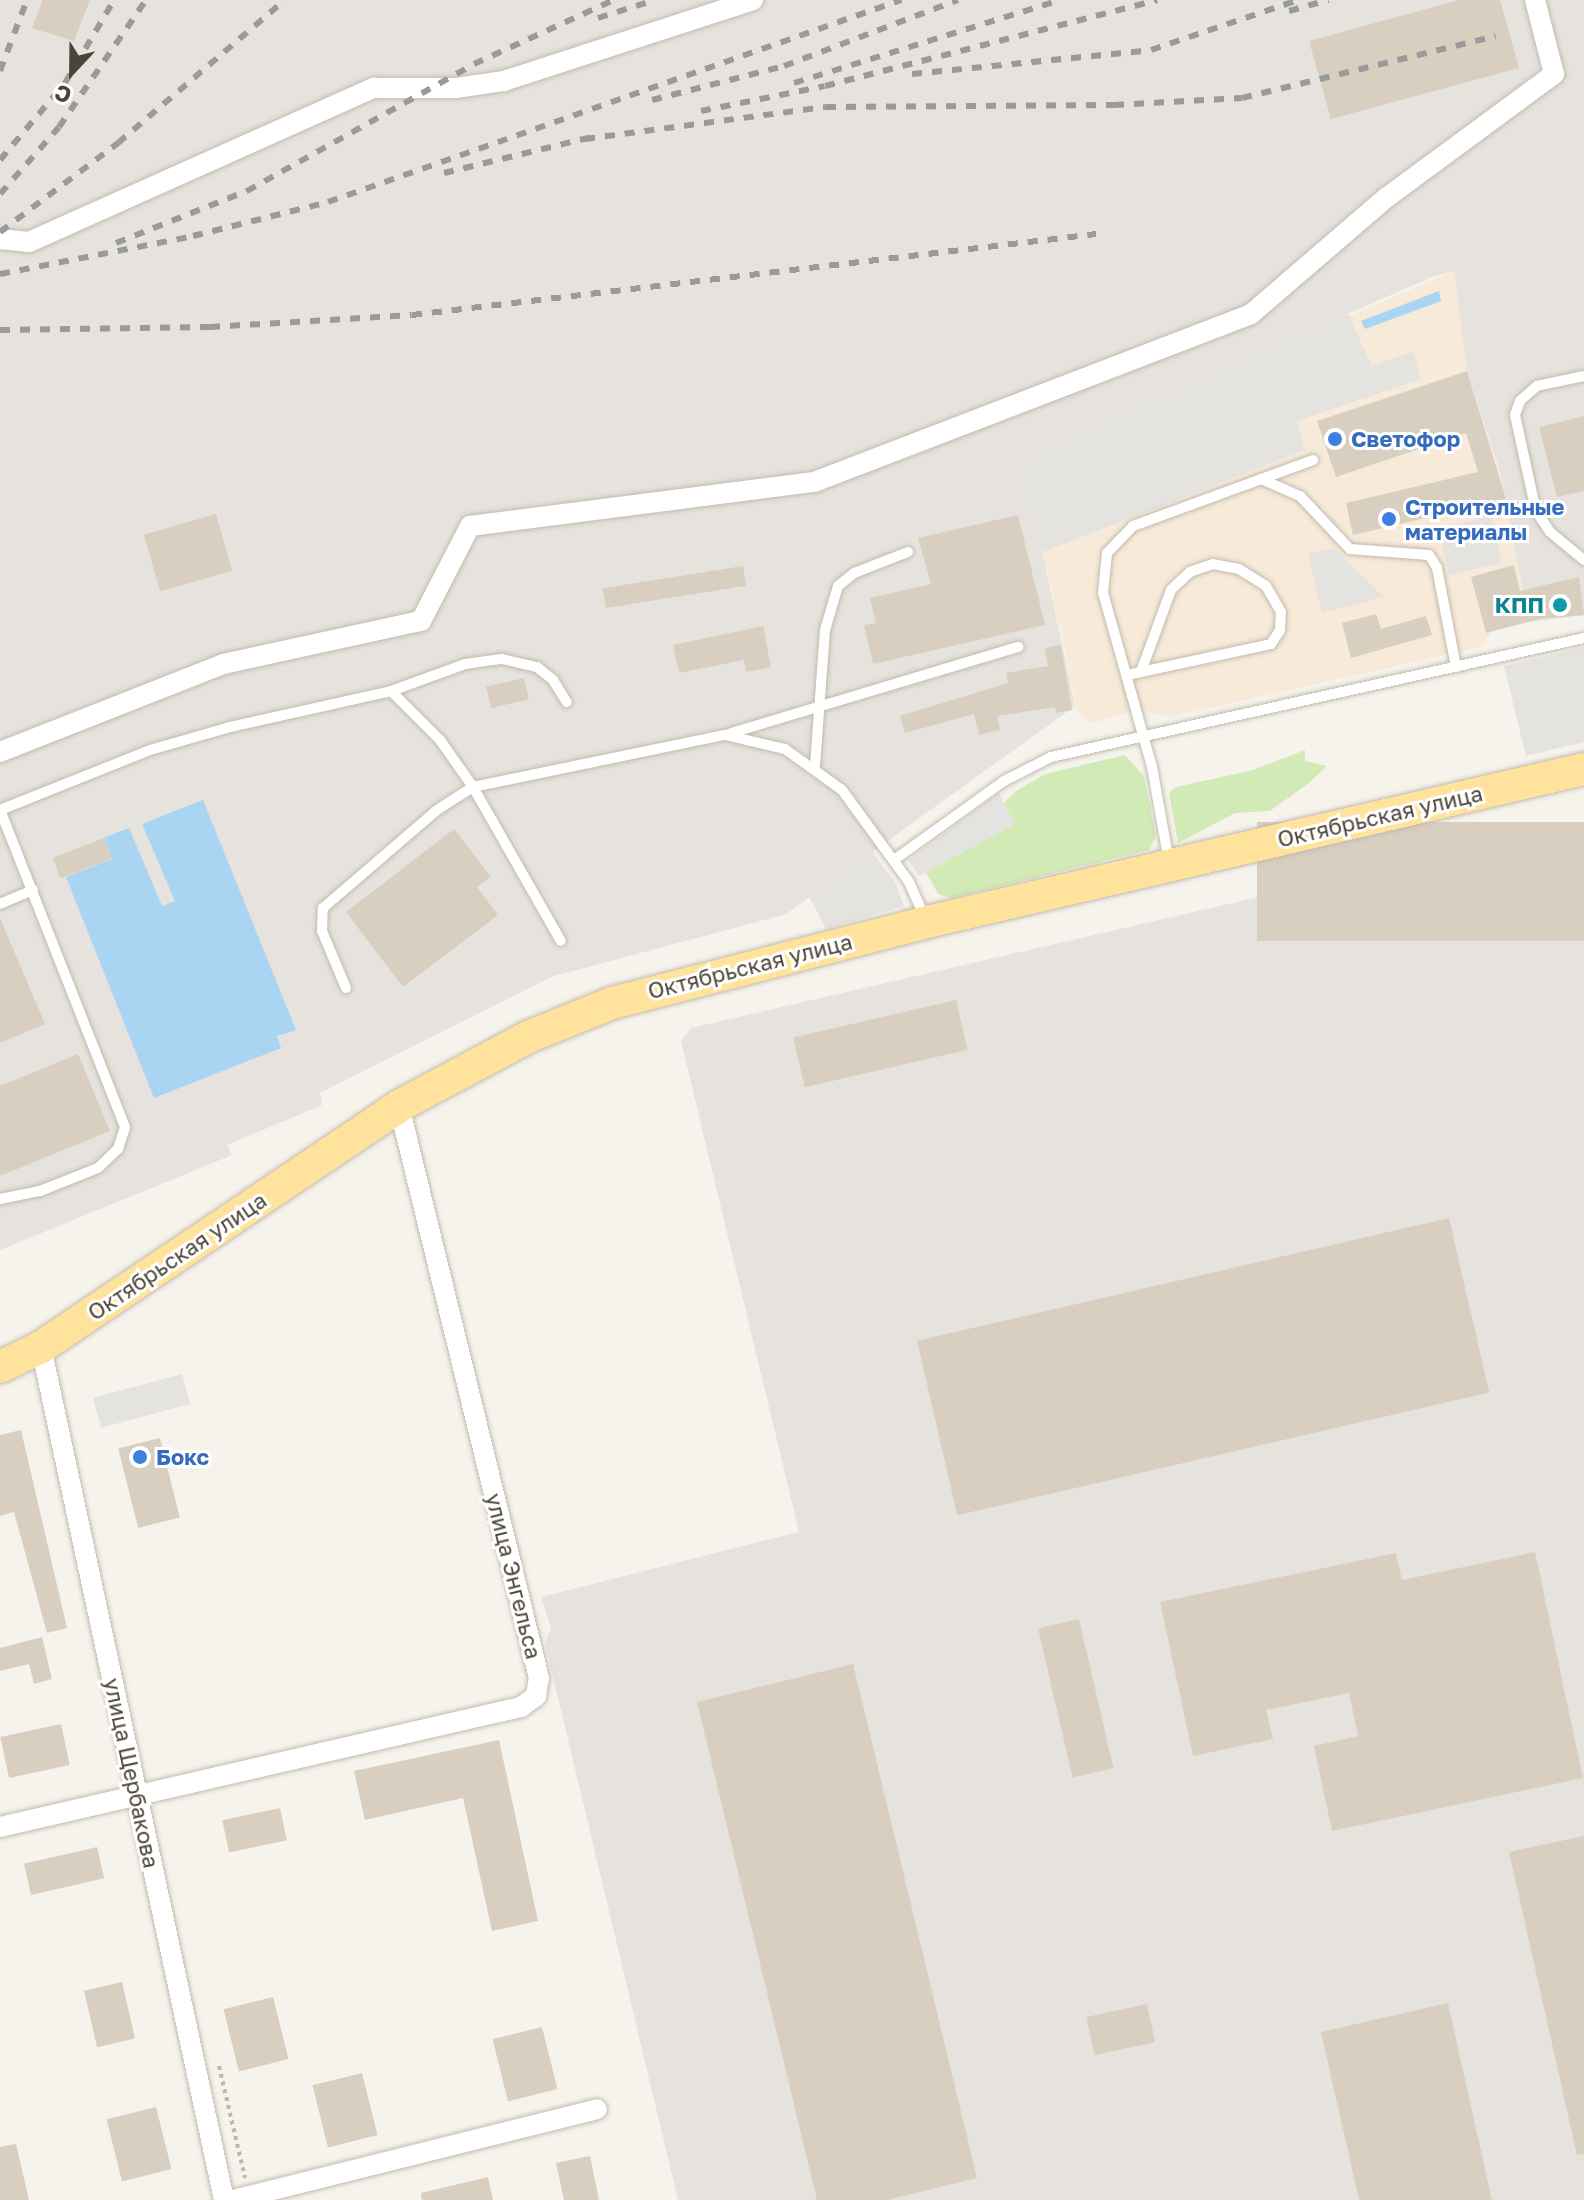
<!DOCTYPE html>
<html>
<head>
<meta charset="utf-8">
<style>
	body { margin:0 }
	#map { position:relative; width:1584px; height:2200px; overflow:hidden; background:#f6f3ec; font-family:"Golos Text",sans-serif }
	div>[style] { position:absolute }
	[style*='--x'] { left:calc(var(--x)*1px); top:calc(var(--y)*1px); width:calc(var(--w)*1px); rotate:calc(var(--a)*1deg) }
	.commercial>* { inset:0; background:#f7ead8 }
	.industrial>* { inset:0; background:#e6e2dd }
	.green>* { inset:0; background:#d2eab5 }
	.parking>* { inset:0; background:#e5e3e0; transform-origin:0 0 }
	.water>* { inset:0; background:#a9d4f2 }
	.building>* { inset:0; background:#d8cfc1; transform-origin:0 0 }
	.path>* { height:4px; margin-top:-2px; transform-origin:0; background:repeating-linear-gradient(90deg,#c4b79f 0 4px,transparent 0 8px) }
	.roads { filter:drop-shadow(0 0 2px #c2bbae) drop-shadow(0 0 2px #c2bbae) }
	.service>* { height:10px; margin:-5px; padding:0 5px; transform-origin:5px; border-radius:5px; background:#fff }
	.minor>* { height:20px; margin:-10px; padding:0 10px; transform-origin:10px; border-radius:10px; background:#fff }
	.primary>* { height:32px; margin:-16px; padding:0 16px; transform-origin:16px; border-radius:16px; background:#ffe39c }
	.rail>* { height:6px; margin-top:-3px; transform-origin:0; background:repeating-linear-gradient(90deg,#9a9a9a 0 10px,transparent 0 20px) }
	.dots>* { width:22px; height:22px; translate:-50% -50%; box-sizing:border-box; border:4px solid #fff; border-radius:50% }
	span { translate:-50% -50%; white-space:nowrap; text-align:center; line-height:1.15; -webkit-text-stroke:6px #fff; paint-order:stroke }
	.shop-label { font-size:22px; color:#366cbe; font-weight:700 }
	.left { translate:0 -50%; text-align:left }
	.culture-label { font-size:22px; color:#0d838f; font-weight:700 }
	.right { translate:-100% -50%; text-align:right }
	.street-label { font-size:22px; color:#4b4439 }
	.north { position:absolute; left:32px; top:32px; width:80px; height:80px; -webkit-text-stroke:6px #fff; paint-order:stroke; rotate:202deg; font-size:22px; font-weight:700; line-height:32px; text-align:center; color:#4b4439 }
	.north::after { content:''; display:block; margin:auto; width:28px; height:36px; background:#4b4439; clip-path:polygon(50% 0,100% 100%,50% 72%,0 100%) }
</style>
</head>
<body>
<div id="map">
	<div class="commercial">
		<i style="clip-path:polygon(1454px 271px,1467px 371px,1499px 467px,1529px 622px,1491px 632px,1481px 647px,1169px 717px,1137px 710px,1093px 723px,1078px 713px,1040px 535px,1009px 462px)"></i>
	</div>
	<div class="industrial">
		<i style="clip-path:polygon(0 0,1584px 0,1584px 615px,1529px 622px,1499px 467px,1467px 371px,1454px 271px,1432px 277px,1010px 462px,1039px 535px,1075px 706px,786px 914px,554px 976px,320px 1093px,322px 1105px,227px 1145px,232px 1155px,0 1250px)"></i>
		<i style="clip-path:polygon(1584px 822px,1584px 2200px,678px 2200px,545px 1643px,551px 1628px,541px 1597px,799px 1532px,681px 1041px,691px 1028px)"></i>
	</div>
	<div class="green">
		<i style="clip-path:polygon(1305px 750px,1305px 761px,1327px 766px,1309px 783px,1270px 811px,1235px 813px,1178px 843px,1169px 793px,1176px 787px,1253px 770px)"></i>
		<i style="clip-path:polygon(1125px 755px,1144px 776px,1156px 836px,1149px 850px,951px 898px,938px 894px,926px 872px,1014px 824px,1004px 803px,1016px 791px,1045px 774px)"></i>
	</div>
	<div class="parking">
		<i style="clip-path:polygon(1348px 314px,1372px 366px,1413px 351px,1421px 379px,1297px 421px,1305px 450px,1043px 552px,1009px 462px)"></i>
		<i style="left:1491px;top:516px;width:48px;height:54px;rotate:77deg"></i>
		<i style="clip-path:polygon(1334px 548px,1384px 597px,1322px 613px,1308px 554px)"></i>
		<i style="clip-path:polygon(1584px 647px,1584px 742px,1526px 756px,1504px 666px)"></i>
		<i style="clip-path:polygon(999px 793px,1015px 824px,919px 876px,908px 860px)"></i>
		<i style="clip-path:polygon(872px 851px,896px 884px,904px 906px,826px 929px,809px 896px)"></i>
		<i style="left:182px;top:1374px;width:31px;height:92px;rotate:75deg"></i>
	</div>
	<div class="water">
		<i style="clip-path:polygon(1439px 291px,1441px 301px,1365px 329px,1361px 321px)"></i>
		<i style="clip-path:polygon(203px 800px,296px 1030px,277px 1036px,281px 1048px,154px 1098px,66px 877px,112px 859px,104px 838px,129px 828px,162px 906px,175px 901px,142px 824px)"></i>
	</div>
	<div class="building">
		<i style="clip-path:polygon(43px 0,90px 0,74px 41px,32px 28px)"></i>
		<i style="clip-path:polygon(1459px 0,1500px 0,1519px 68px,1331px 119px,1309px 41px)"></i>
		<i style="clip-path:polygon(1467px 371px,1506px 499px,1353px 535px,1346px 503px,1478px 472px,1466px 433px,1336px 477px,1317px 421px)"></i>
		<i style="clip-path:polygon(1584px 416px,1584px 491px,1557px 497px,1539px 427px)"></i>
		<i style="left:216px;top:514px;width:59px;height:75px;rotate:74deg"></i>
		<i style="clip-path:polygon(1018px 515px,1045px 625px,873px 664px,864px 625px,876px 623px,870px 598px,931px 584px,918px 538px)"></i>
		<i style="clip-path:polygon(1514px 565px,1520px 591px,1579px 577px,1584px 615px,1539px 619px,1486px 633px,1471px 577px)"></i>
		<i style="left:743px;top:566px;width:20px;height:142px;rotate:81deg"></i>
		<i style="clip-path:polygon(1376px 614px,1381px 629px,1426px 616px,1432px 635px,1351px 658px,1342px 623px)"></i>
		<i style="clip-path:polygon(763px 626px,771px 667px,746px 672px,744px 660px,679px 673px,673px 645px)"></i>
		<i style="clip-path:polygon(1061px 645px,1072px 710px,1056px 713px,1055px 707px,997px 716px,1000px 730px,979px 735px,974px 714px,905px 733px,900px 716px,1008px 683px,1006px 673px,1048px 666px,1045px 648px)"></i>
		<i style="left:524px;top:678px;width:22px;height:39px;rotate:77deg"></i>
		<i style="left:1584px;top:822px;width:119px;height:327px;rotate:90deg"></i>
		<i style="clip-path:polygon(454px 829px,491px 877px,477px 887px,498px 915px,403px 987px,346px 912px)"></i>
		<i style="left:104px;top:838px;width:22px;height:55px;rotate:69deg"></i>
		<i style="clip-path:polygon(0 918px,45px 1024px,0 1043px)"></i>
		<i style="left:956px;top:1000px;width:51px;height:167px;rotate:77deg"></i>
		<i style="clip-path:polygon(78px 1054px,110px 1131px,0 1176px,0 1086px)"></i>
		<i style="left:1449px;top:1218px;width:179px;height:546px;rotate:77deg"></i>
		<i style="clip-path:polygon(21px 1430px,67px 1628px,47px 1633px,14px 1512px,0 1516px,0 1435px)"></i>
		<i style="left:160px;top:1438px;width:82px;height:43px;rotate:76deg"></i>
		<i style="clip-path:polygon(1535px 1552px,1583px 1778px,1332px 1831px,1314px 1746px,1358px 1736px,1349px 1693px,1266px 1710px,1273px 1739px,1193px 1756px,1160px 1602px,1396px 1553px,1402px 1580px)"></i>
		<i style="left:1079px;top:1619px;width:153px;height:42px;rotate:77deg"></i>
		<i style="clip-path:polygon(42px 1637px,52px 1679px,34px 1684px,29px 1664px,0 1671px,0 1648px)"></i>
		<i style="clip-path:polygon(853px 1664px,977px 2178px,887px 2200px,817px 2200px,697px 1702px)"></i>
		<i style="left:61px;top:1724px;width:42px;height:62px;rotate:78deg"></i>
		<i style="clip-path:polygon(499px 1740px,538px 1921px,492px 1931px,463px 1798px,365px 1820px,354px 1771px)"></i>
		<i style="left:280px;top:1808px;width:33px;height:59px;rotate:78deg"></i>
		<i style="clip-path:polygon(1584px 1836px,1584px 2154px,1577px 2155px,1509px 1852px)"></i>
		<i style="left:97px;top:1847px;width:32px;height:75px;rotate:77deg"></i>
		<i style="left:122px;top:1982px;width:58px;height:39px;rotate:77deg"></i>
		<i style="left:273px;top:1997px;width:64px;height:51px;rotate:76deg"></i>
		<i style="clip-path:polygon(1448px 2003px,1492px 2200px,1359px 2200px,1321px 2032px)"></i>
		<i style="left:1147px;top:2004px;width:39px;height:62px;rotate:78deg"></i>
		<i style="left:542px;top:2027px;width:64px;height:51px;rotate:76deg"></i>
		<i style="left:362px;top:2073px;width:64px;height:51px;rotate:76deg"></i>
		<i style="left:156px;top:2107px;width:64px;height:51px;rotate:76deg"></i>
		<i style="clip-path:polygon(16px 2144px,29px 2200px,0 2200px,0 2147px)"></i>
		<i style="clip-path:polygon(590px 2156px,599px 2200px,564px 2200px,556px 2163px)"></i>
		<i style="clip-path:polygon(488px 2177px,493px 2200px,422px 2200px,421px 2193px)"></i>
	</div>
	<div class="path">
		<i style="--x:219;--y:2066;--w:115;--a:76.9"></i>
	</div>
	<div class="roads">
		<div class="service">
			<i style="--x:1584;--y:376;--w:48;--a:168"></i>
			<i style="--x:1537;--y:386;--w:23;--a:139"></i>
			<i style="--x:1520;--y:401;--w:15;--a:110"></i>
			<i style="--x:1515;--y:415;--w:98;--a:77.7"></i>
			<i style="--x:1536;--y:511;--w:25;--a:56"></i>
			<i style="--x:1550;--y:532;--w:44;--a:39.5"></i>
			<i style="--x:1261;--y:479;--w:43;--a:23.6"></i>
			<i style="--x:1300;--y:496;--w:73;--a:46.7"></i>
			<i style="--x:1350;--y:549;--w:79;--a:4.3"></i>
			<i style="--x:1429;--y:555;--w:15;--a:58"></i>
			<i style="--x:1437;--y:568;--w:101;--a:79.1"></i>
			<i style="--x:1127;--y:675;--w:147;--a:-12.1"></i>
			<i style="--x:1271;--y:644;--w:17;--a:-57"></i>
			<i style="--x:1280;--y:630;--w:18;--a:-87"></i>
			<i style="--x:1281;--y:612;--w:30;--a:-120"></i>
			<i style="--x:1266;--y:586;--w:32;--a:-148"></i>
			<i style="--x:1239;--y:569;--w:26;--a:-169"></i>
			<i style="--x:1213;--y:564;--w:24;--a:161"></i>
			<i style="--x:1190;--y:572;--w:26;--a:137"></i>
			<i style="--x:1171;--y:590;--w:84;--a:110.2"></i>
			<i style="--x:391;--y:691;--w:79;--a:-20"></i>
			<i style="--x:465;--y:664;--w:37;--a:-8"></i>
			<i style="--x:502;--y:659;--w:36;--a:13"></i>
			<i style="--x:537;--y:667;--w:21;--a:39"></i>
			<i style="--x:553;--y:680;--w:26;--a:58"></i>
			<i style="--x:731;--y:733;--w:300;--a:-16.7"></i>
			<i style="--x:815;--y:766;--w:136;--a:-85.8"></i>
			<i style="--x:825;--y:630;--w:46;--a:-73.5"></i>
			<i style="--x:838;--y:586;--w:21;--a:-39"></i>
			<i style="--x:854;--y:573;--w:58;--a:-21.3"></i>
			<i style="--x:0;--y:810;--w:162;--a:-21.8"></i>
			<i style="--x:150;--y:750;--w:83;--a:-16"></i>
			<i style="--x:230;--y:727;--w:165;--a:-12.6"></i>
			<i style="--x:391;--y:691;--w:69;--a:45"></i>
			<i style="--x:440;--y:740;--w:57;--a:54.9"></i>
			<i style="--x:473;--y:787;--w:257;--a:-11.7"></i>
			<i style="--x:725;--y:735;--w:62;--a:13.1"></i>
			<i style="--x:785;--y:749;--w:70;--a:35.7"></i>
			<i style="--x:842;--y:790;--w:114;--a:53.9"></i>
			<i style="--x:909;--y:882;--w:42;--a:65.9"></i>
			<i style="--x:894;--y:860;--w:135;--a:-35.7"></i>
			<i style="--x:1004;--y:781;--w:53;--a:-27.1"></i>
			<i style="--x:1051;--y:757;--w:546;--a:-12.59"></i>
			<i style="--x:1169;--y:862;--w:97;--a:-100.1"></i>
			<i style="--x:1152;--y:767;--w:181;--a:-105.7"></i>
			<i style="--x:1103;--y:593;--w:40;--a:-84.3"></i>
			<i style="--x:1107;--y:553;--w:37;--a:-46"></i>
			<i style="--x:1133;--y:526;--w:192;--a:-20.1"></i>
			<i style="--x:0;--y:904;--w:36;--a:-23"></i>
			<i style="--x:346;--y:988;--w:62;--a:-112.8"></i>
			<i style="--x:322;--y:931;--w:23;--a:-88"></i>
			<i style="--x:323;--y:908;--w:150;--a:-40.7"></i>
			<i style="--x:437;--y:810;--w:43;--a:-32.6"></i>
			<i style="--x:473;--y:787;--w:177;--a:60.3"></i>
			<i style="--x:0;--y:1199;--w:41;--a:-11.3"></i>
			<i style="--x:40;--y:1191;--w:62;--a:-21.6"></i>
			<i style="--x:98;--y:1168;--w:28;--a:-44"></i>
			<i style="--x:118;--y:1149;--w:23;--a:-72"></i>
			<i style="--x:125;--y:1127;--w:341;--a:-111.5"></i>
		</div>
		<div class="minor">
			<i style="--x:0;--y:239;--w:29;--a:6"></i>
			<i style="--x:29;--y:242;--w:378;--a:-24.1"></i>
			<i style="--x:374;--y:88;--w:82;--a:0"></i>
			<i style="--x:456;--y:88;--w:49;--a:-8.3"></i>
			<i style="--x:504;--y:81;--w:262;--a:-18"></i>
			<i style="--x:0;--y:752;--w:240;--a:-21.5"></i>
			<i style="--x:223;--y:664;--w:203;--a:-12.3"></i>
			<i style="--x:421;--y:621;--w:107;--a:-62.7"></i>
			<i style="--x:470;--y:526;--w:347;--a:-7.3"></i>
			<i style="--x:814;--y:482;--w:468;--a:-21"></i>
			<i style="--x:1251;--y:314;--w:178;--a:-40.7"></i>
			<i style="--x:1386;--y:198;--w:209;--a:-36.4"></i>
			<i style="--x:1554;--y:74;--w:76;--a:-104.4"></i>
			<i style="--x:41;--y:1347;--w:872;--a:77.89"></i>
			<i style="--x:0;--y:1827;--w:535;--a:-12.97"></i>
			<i style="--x:521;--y:1707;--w:19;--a:-36"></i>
			<i style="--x:536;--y:1696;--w:18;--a:-81"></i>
			<i style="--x:539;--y:1678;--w:589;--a:-103.75"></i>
			<i style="--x:233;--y:2200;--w:375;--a:-14"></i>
		</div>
		<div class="primary">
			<i style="--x:0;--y:1367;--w:46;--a:-26"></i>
			<i style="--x:41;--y:1347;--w:432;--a:-33.9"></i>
			<i style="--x:399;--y:1106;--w:146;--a:-28.1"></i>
			<i style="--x:528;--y:1037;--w:91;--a:-22"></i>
			<i style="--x:612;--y:1003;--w:325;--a:-14.4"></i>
			<i style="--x:927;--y:922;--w:675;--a:-13.11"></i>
		</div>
	</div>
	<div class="rail">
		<i style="--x:1289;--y:11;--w:41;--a:-15.8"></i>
		<i style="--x:598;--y:18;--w:60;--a:-17.5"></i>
		<i style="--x:0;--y:71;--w:76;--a:-69.2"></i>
		<i style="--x:912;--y:74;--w:240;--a:-5.7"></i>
		<i style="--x:1151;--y:50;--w:155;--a:-18.8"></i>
		<i style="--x:794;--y:83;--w:280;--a:-17.3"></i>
		<i style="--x:652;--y:100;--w:136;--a:-14.4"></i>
		<i style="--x:784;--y:66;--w:186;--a:-20.8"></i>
		<i style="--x:701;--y:111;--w:126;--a:-11.4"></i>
		<i style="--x:825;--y:86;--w:343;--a:-14.5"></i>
		<i style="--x:585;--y:139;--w:243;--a:-7.6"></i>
		<i style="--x:826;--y:107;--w:288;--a:-0.4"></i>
		<i style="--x:1114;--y:105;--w:128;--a:-3.1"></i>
		<i style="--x:1242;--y:98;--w:261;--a:-13.7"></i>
		<i style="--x:0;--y:160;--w:101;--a:-49.8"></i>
		<i style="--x:65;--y:83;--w:96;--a:-59.4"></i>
		<i style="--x:444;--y:173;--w:156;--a:-13.7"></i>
		<i style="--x:0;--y:194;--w:89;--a:-48.6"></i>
		<i style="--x:59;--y:127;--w:154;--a:-55.6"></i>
		<i style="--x:0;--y:232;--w:148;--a:-37"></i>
		<i style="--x:118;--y:143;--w:220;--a:-40.6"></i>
		<i style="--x:116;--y:243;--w:141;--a:-21.7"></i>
		<i style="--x:247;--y:191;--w:260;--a:-29.2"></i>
		<i style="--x:474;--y:64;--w:154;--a:-24.6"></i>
		<i style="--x:0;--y:274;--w:197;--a:-11.1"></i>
		<i style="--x:193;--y:236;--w:139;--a:-14.1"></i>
		<i style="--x:328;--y:202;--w:608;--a:-19.42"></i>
		<i style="--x:0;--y:330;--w:210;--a:-0.8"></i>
		<i style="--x:210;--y:327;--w:202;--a:-3.4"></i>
		<i style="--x:412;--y:315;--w:689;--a:-6.75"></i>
	</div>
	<div class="dots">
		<i style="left:1335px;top:439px;background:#3f7fe0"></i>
		<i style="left:1389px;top:519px;background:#3f7fe0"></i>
		<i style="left:1560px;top:605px;background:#0f9aa8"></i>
		<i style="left:140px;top:1457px;background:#3f7fe0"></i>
	</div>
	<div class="shop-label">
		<span class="left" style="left:1351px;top:439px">Светофор</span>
		<span class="left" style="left:1405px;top:519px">Строительные<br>материалы</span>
		<span class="left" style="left:156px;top:1457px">Бокс</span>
	</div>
	<div class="culture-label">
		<span class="right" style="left:1544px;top:605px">КПП</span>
	</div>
	<div class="street-label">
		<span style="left:1380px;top:816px;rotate:-13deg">Октябрьская улица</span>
		<span style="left:750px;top:966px;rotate:-14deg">Октябрьская улица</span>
		<span style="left:177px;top:1256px;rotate:-34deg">Октябрьская улица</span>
		<span style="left:514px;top:1576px;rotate:76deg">улица Энгельса</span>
		<span style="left:132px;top:1773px;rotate:78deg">улица Щербакова</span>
	</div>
	<div class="north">С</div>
</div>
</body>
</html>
